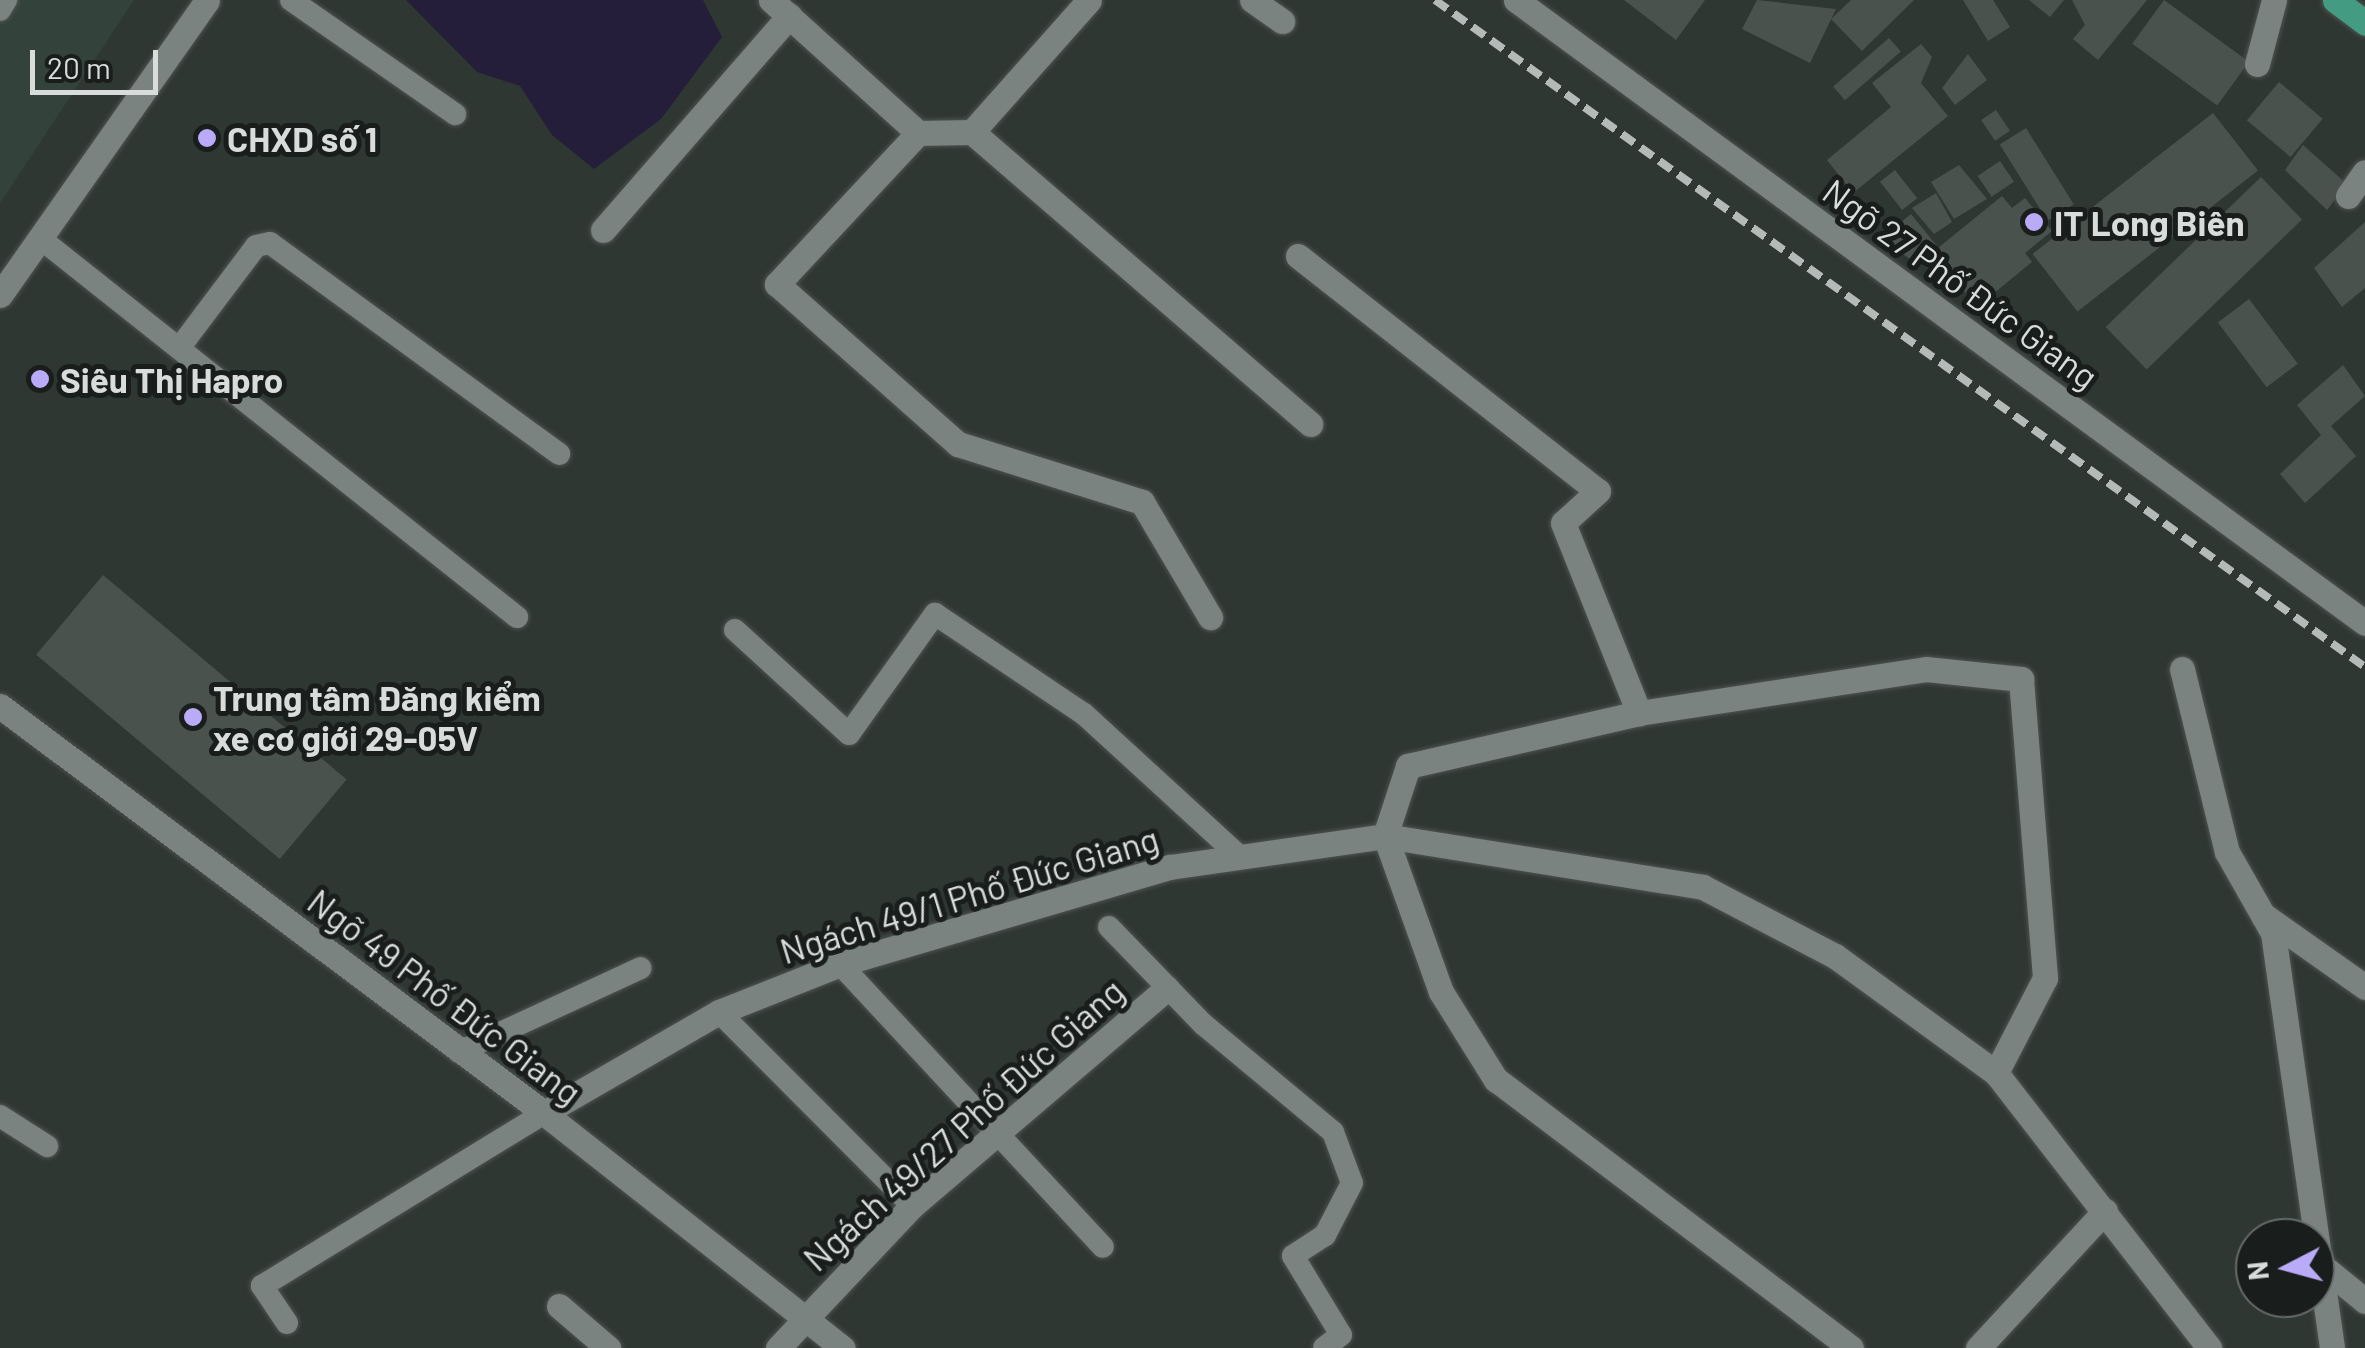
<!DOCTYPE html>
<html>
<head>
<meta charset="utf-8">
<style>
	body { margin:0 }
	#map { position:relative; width:2365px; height:1348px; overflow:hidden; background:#2f3733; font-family:Barlow,sans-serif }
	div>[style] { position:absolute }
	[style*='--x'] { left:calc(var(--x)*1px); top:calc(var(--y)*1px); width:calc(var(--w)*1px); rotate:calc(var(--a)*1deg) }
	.built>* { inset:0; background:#33423b }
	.water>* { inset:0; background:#241e3b }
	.building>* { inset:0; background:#4a524e; transform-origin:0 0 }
	.roads { filter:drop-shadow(0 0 2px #4d5351) drop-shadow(0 0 2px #4d5351) }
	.lane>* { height:22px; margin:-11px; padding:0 11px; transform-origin:11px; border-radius:11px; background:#7a837f }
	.street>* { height:25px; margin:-12.5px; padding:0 12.5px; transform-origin:12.5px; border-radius:12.5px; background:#7a837f }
	.secondary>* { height:25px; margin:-12.5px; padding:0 12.5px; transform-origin:12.5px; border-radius:12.5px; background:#7a837f }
	.primary>* { height:25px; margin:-12.5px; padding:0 12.5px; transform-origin:12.5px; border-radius:12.5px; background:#439c81 }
	.rail>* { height:8px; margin-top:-4px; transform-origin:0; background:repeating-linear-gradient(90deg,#b4bab8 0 15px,transparent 0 23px) }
	.dots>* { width:28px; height:28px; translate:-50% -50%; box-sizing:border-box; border:5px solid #191d1b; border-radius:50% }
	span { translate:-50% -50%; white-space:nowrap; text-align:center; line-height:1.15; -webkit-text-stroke:10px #191d1b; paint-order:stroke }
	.poi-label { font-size:35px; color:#d8dddb; font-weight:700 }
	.left { translate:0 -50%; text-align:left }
	.street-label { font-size:35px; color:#d8dddb }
	.north { position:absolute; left:2235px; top:1218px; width:100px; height:100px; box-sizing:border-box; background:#191d1b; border:2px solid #656a68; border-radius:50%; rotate:264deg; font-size:28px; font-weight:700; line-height:40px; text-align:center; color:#d8dddb }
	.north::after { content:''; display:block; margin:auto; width:35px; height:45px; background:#b9abf7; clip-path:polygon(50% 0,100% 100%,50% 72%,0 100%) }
	.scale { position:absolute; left:30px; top:50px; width:128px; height:45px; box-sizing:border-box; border:5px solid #d8dddb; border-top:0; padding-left:12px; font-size:30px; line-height:35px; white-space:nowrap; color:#d8dddb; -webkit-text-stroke:8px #191d1b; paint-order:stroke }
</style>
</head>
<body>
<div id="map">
	<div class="built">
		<i style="clip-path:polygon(0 0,134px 0,0 203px)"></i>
	</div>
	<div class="water">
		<i style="clip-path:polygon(406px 0,703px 0,722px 37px,661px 119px,594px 169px,552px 135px,520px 86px,477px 72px)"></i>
	</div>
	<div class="building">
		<i style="clip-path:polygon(1624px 0,1705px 0,1676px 40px)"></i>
		<i style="clip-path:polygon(1757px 0,1836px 9px,1810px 63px,1742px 29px)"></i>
		<i style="clip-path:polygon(1851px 0,1914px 0,1862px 51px,1831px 19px)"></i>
		<i style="clip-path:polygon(1963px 0,1993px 0,2010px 27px,1988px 41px)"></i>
		<i style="clip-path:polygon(2029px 0,2064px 0,2050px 17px)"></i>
		<i style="clip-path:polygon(2072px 0,2147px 0,2098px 60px,2073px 39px,2085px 25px)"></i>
		<i style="left:2164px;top:0;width:105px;height:54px;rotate:36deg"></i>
		<i style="left:1889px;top:38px;width:18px;height:74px;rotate:49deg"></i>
		<i style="clip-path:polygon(1921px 44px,1932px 57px,1921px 83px,1948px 116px,1853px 193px,1827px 160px,1891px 107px,1872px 83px)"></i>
		<i style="clip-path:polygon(1968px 54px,1987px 80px,1955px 105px,1942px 88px)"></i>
		<i style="left:2279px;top:82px;width:57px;height:50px;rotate:40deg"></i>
		<i style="left:1996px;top:110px;width:25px;height:18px;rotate:56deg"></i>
		<i style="left:2213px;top:113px;width:73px;height:229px;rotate:52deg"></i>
		<i style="left:2026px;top:128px;width:90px;height:31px;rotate:58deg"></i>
		<i style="clip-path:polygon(2303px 145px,2347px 184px,2327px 210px,2285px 170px)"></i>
		<i style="left:2000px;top:161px;width:25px;height:27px;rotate:56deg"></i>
		<i style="clip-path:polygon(1959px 165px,1987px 199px,1954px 219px,1931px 182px)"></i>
		<i style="left:1895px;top:170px;width:36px;height:19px;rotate:52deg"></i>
		<i style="left:2261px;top:177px;width:59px;height:216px;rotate:46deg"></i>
		<i style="clip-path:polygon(1936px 193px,1952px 222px,1934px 234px,1912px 208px)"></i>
		<i style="clip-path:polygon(2002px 196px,2012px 208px,2025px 198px,2052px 231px,2025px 253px,2032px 262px,1977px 307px,1933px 252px)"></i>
		<i style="clip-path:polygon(1911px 214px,1937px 246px,1916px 263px,1881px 239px)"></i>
		<i style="clip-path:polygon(2365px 222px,2365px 288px,2342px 307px,2314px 268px)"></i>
		<i style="left:2249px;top:299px;width:81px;height:39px;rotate:53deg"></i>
		<i style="clip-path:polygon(2343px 365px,2365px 396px,2331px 426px,2356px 456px,2305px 503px,2280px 474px,2321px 435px,2297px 405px)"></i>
		<i style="left:103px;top:575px;width:318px;height:104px;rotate:40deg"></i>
	</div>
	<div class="roads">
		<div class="lane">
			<i style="--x:291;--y:0;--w:200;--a:34.8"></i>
			<i style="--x:0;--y:10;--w:12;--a:-59"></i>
			<i style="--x:41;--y:239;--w:608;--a:38.45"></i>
			<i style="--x:180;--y:347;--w:126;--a:-53"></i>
			<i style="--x:256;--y:246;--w:14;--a:-12"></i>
			<i style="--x:270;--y:243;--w:358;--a:36.1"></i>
			<i style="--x:735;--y:630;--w:154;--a:42.4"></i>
			<i style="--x:849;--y:734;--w:148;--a:-54.4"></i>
			<i style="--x:935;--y:614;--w:179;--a:33.9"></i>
			<i style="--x:1084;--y:714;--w:212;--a:42.5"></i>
			<i style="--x:1109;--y:927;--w:135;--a:45.9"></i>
			<i style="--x:1203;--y:1024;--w:169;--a:39.7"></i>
			<i style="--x:1333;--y:1132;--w:54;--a:69.6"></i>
			<i style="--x:1352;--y:1183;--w:59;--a:117.4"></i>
			<i style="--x:1325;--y:1235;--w:38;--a:147"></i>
			<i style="--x:1293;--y:1256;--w:92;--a:58.7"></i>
			<i style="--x:1341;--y:1335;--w:21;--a:143"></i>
			<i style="--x:840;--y:964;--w:386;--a:47.1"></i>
			<i style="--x:719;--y:1012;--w:274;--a:45.1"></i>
			<i style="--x:459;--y:1052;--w:200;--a:-24.8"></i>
			<i style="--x:0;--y:1116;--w:56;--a:32.6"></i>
			<i style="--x:287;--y:1323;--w:45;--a:-124"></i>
			<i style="--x:262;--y:1286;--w:331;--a:-31.5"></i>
		</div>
		<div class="street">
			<i style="--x:771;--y:0;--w:198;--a:42.1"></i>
			<i style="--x:918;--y:133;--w:207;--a:133"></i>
			<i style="--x:777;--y:284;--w:242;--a:41.5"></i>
			<i style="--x:958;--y:444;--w:193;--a:17.5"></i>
			<i style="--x:1142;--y:502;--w:134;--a:59.4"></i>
			<i style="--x:1252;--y:0;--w:37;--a:35"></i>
			<i style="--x:1516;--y:0;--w:1053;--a:36.27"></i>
			<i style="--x:2257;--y:64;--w:66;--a:-75.1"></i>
			<i style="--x:972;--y:132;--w:447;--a:40.8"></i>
			<i style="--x:918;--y:133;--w:54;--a:-1.1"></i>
			<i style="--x:972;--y:132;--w:176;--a:-48.4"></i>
			<i style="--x:2348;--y:196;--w:29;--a:-55"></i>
			<i style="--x:603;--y:230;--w:284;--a:-49"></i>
			<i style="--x:1298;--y:256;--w:381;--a:38.1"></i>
			<i style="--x:1598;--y:491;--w:47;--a:137.6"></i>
			<i style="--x:1563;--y:523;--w:205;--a:68.2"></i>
			<i style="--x:2182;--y:669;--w:188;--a:76.2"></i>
			<i style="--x:2227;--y:852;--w:93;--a:60.4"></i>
			<i style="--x:2273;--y:933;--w:419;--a:81.9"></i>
			<i style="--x:2263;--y:915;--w:125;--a:35.2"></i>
			<i style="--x:544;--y:1113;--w:380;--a:38.2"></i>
			<i style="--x:2321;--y:1265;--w:57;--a:39.3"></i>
			<i style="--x:559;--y:1306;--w:65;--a:40.6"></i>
			<i style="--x:778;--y:1348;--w:195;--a:-46.7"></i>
			<i style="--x:912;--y:1206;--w:335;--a:-40.5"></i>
			<i style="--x:1851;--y:1348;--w:445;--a:-142.9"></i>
			<i style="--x:1496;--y:1080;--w:104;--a:-122"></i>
			<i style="--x:1441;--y:992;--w:166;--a:-109.7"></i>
			<i style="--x:1385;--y:836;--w:74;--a:-71.8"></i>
			<i style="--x:1408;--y:766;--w:237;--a:-12.9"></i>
			<i style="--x:1639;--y:713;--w:290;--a:-8.7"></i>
			<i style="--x:1926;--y:669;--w:96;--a:6"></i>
			<i style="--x:2021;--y:679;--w:300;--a:85.4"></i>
			<i style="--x:2045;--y:978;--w:107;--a:117.3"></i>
			<i style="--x:1978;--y:1348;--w:187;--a:-47.2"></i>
		</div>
		<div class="secondary">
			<i style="--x:0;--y:295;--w:360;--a:-54.9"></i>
			<i style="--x:0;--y:706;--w:679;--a:36.8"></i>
			<i style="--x:544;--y:1113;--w:202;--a:-30"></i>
			<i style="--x:719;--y:1012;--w:130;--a:-21.6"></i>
			<i style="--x:840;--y:964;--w:344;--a:-16.4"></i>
			<i style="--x:1170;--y:867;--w:217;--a:-8.2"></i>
			<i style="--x:1385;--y:836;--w:322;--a:9.1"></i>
			<i style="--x:1703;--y:887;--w:149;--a:27.6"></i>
			<i style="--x:1835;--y:956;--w:199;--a:36"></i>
			<i style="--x:1996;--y:1073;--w:348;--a:52.2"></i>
		</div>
		<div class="primary">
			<i style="--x:2335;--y:0;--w:38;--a:37"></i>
		</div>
	</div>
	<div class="rail">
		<i style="--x:1435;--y:0;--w:1144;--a:35.65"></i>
	</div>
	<div class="dots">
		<i style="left:207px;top:138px;background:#b9abf7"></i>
		<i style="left:2034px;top:222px;background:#b9abf7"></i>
		<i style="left:40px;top:379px;background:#b9abf7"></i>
		<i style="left:193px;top:717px;background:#b9abf7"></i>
	</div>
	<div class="poi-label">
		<span class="left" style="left:227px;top:138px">CHXD số 1</span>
		<span class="left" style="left:2054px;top:222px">IT Long Biên</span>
		<span class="left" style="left:60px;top:379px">Siêu Thị Hapro</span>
		<span class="left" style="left:213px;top:717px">Trung tâm Đăng kiểm<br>xe cơ giới 29-05V</span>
	</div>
	<div class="street-label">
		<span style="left:1961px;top:283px;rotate:36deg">Ngõ 27 Phố Đức Giang</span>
		<span style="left:969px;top:894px;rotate:-17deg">Ngách 49/1 Phố Đức Giang</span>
		<span style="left:445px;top:996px;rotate:37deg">Ngõ 49 Phố Đức Giang</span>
		<span style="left:963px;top:1124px;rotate:-42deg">Ngách 49/27 Phố Đức Giang</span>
	</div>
	<div class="north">N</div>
	<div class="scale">20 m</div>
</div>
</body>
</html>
